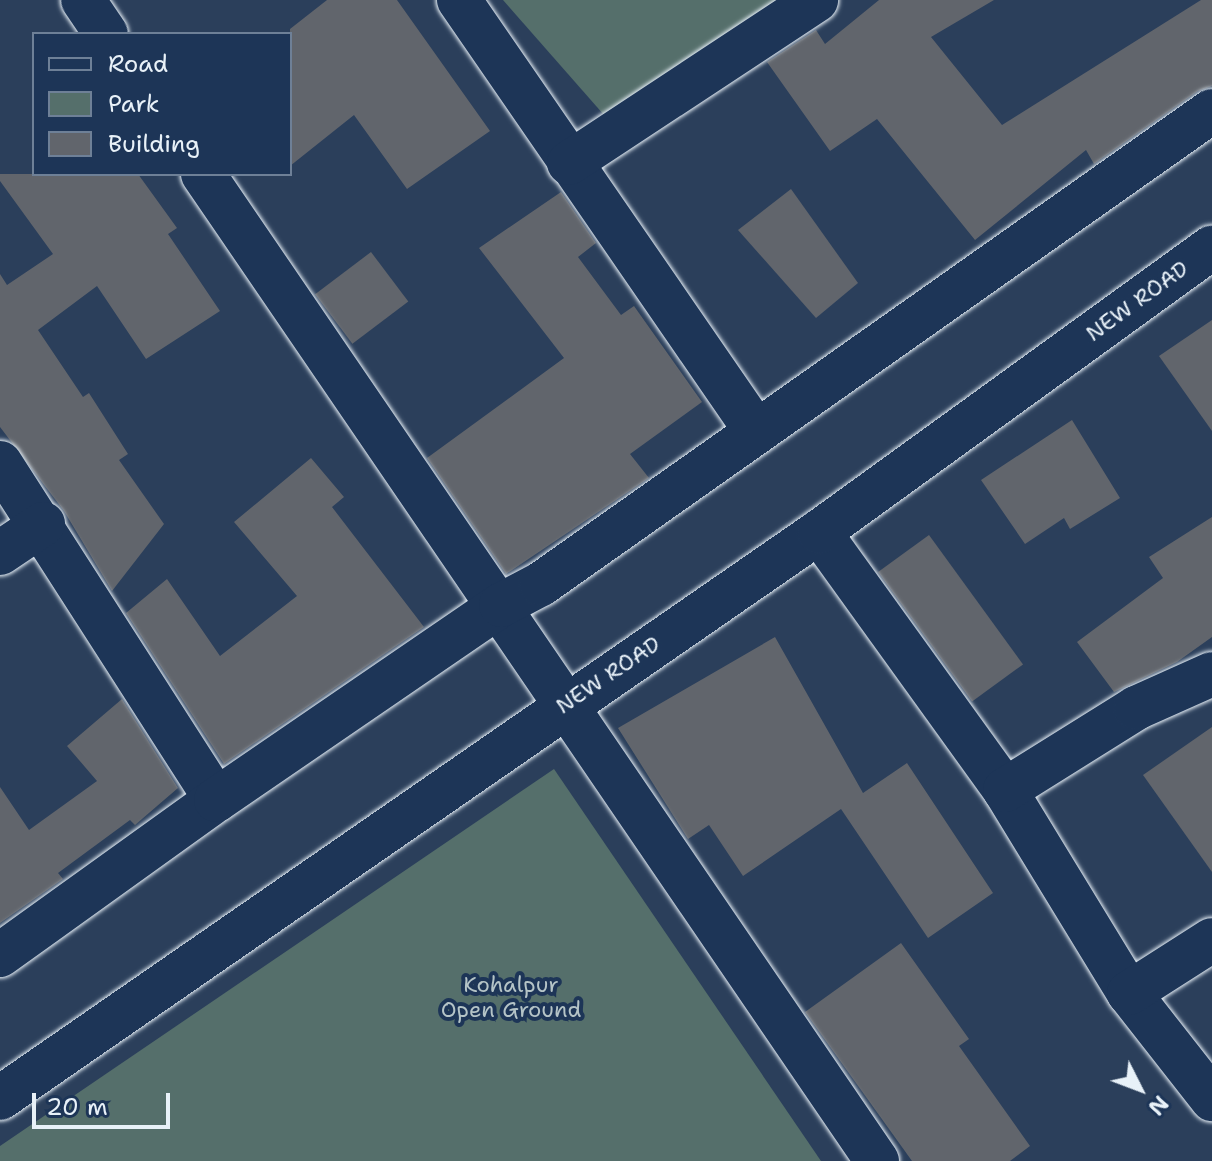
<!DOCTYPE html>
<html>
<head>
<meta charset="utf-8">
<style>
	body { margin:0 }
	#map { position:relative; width:1212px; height:1161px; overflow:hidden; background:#2b3f5b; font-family:"Shantell Sans",sans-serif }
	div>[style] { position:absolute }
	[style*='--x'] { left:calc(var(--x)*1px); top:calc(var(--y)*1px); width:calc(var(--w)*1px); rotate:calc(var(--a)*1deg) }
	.green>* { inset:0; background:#556f6b }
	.building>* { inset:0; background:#61656c; transform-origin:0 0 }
	.roads { filter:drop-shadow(0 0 2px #e8f1f8) drop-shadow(0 0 2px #e8f1f8) }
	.street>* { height:44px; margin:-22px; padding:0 22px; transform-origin:22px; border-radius:22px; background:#1d3557 }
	span { translate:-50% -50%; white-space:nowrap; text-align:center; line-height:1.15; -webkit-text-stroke:8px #1d3557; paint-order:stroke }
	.street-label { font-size:22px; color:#e8f1f8 }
	.park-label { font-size:22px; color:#b5c4c7 }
	.legend { position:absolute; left:32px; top:32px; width:260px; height:144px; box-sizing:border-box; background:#1d3557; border:2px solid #6e8097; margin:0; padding:10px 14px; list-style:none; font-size:24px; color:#e8f1f8 }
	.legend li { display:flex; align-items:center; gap:16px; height:40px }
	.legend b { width:40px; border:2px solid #6e8097 }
	.north { position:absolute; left:1100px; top:1049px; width:80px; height:80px; -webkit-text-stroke:6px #1d3557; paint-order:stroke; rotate:132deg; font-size:22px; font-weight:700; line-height:32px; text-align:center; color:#e8f1f8 }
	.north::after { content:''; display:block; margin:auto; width:28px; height:36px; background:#e8f1f8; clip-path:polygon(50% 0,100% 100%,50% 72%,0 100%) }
	.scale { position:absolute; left:32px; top:1093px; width:138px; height:36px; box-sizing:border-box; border:4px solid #e8f1f8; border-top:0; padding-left:10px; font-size:24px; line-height:28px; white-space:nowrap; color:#e8f1f8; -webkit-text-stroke:6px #1d3557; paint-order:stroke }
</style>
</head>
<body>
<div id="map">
	<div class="green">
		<i style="clip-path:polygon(503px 0,777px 0,604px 115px)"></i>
		<i style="clip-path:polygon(554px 769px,821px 1161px,0 1161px,0 1146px)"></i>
	</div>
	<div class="building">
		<i style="clip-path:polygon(327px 0,397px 0,490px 131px,407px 189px,354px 115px,290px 166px,290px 29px)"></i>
		<i style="clip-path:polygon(879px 0,994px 0,931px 37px,1002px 125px,1201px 0,1212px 0,1212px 86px,1198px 91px,1094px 164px,1086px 150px,975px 240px,877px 119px,830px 151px,767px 62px,816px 30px,825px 44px)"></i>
		<i style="clip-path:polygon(0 174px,138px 174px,177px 228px,168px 234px,220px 311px,146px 359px,97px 286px,38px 330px,83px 397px,89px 393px,128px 454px,119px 460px,164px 524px,112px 591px,64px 511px,0 427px,0 274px,7px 285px,53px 254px,0 181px)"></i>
		<i style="clip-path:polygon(791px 189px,858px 283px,816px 318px,738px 230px)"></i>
		<i style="clip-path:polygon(561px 192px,596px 243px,578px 257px,621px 315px,634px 306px,702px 402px,630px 454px,649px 478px,506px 574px,427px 458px,564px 358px,479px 248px)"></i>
		<i style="left:371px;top:252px;width:62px;height:70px;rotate:53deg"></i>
		<i style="clip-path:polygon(1212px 320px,1212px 431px,1159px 356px)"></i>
		<i style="clip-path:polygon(1072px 420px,1120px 498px,1070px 529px,1064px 518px,1025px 544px,981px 480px)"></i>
		<i style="clip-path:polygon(311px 458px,344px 497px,332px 507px,424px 627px,224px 764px,126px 613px,167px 579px,220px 656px,297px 596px,234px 522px)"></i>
		<i style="clip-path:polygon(1212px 517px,1212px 637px,1177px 662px,1114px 692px,1077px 642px,1163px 578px,1149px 557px)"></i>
		<i style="left:929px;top:535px;width:160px;height:63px;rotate:54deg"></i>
		<i style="clip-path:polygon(775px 637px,863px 793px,907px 763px,993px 893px,928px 938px,841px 809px,743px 876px,709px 825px,688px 839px,618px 728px)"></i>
		<i style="clip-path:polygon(122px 699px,178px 788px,135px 825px,130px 820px,58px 873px,63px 879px,0 923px,0 787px,29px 830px,97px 781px,67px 746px)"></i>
		<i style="clip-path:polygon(1212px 727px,1212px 872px,1143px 775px)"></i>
		<i style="clip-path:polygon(901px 943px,969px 1039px,959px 1046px,1030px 1146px,1010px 1161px,912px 1161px,805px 1012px)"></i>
	</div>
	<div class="roads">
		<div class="street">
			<i style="--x:83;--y:0;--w:41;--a:55.9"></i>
			<i style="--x:459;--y:0;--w:523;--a:55.43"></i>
			<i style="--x:569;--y:163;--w:296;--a:-33.4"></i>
			<i style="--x:203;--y:174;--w:1195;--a:55.67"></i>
			<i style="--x:0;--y:463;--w:400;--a:57.3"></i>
			<i style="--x:819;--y:532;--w:318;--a:54.2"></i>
			<i style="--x:1005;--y:790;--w:238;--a:58.6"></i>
			<i style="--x:1129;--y:993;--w:135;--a:51.9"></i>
			<i style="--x:0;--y:553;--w:52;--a:-34"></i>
			<i style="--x:1005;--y:790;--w:155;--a:-32"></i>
			<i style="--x:1136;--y:708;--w:83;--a:-24.1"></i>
			<i style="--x:0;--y:955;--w:266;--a:-35.7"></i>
			<i style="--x:216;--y:800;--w:345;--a:-34.4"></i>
			<i style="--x:501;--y:605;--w:45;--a:-27.7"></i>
			<i style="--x:541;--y:584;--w:821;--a:-35.18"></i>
			<i style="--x:1129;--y:993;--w:98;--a:-32.6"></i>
			<i style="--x:0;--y:1098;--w:996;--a:-34.65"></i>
			<i style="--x:819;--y:532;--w:485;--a:-35.9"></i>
		</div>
	</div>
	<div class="street-label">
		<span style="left:1137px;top:301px;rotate:-36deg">NEW ROAD</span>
		<span style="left:608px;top:675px;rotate:-34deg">NEW ROAD</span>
	</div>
	<div class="park-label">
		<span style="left:511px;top:997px">Kohalpur<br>Open Ground</span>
	</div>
	<ul class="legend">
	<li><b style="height:10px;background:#1d3557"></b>Road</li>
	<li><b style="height:22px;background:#556f6b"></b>Park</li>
	<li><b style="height:22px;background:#61656c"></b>Building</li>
	</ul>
	<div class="north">N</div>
	<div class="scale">20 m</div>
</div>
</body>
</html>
